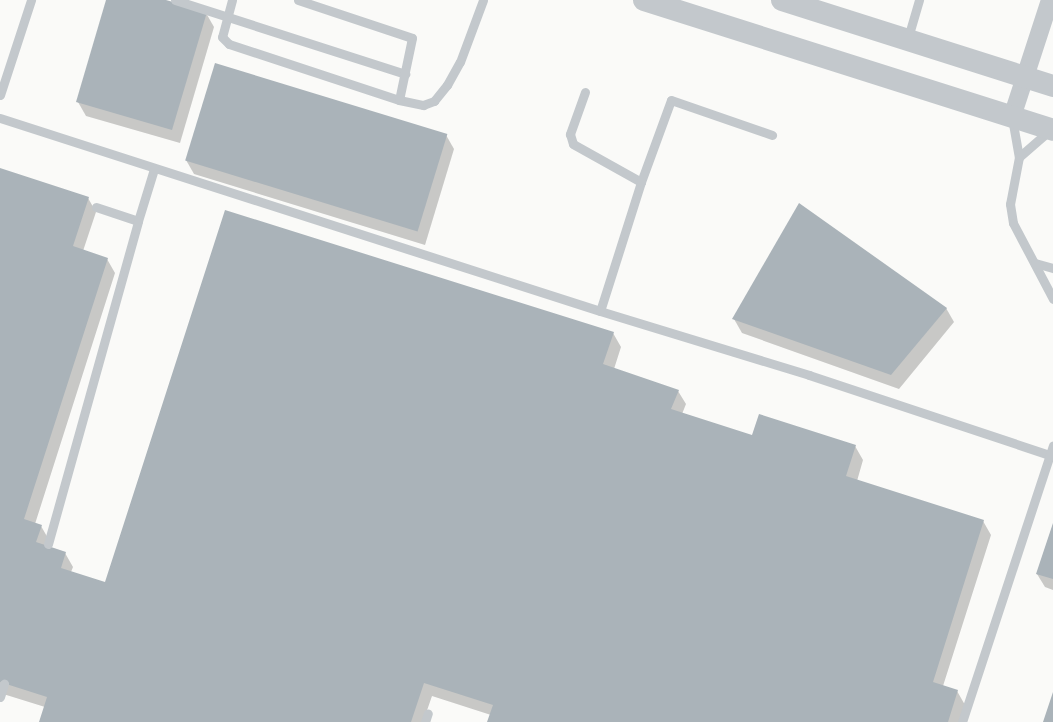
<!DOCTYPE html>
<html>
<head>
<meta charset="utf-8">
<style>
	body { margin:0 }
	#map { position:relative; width:1053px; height:722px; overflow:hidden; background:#fafaf8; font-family:Jost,sans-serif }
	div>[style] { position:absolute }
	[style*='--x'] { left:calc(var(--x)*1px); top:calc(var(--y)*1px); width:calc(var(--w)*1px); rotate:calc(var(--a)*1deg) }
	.shadow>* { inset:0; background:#0003 }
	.building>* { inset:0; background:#aab3b9; transform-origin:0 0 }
	.service>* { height:9px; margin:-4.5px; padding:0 4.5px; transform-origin:4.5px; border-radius:4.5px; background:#c3c8cc }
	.minor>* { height:18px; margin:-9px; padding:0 9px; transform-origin:9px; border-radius:9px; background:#c3c8cc }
	.tertiary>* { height:22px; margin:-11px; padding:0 11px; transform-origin:11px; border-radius:11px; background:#c3c8cc }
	span { translate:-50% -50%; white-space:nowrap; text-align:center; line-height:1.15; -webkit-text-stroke:5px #fff; paint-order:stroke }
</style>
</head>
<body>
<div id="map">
	<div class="shadow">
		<i style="clip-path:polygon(107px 0,161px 0,206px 13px,214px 27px,180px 143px,86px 116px,78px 102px)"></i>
		<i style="clip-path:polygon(446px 135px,454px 149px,425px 245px,194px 174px,186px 160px)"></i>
		<i style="clip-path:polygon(0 169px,88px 198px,96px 212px,83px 251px,107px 259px,115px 273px,35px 524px,41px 526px,49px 540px,47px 547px,65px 553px,73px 567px,71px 572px,106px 584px,613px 333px,621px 347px,614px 369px,678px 391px,686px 404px,682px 414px,753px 437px,855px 446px,863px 460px,857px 481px,983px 521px,991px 535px,943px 686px,957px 691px,965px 705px,960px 722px,489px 722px,491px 715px,432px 696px,423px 722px,40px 722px,45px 707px,0 693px)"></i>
		<i style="clip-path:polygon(946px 308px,954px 322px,899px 389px,742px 333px,734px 319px)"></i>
		<i style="clip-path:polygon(1053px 525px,1053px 590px,1045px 587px,1037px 574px)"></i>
	</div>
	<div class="building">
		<i style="clip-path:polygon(106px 0,166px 0,207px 12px,172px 130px,76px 102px)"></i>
		<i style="left:215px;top:63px;width:243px;height:102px;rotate:17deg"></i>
		<i style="clip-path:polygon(0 168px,89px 197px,73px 246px,108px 258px,24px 519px,42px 525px,36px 542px,66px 552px,61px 568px,105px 582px,225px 210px,614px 332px,603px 364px,679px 390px,671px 409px,752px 435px,759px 414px,856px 445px,846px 476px,984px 520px,933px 682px,958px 690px,948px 722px,487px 722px,493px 705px,424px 683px,411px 722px,39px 722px,47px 697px,0 682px)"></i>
		<i style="clip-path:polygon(799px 203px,947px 308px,891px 375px,732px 319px)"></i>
		<i style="clip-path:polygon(1053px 523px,1053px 579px,1036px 574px)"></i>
		<i style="clip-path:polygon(1053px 692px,1053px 722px,1043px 722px)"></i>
	</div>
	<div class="service">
		<i style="--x:175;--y:0;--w:242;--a:17.8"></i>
		<i style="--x:232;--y:0;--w:38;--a:105"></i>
		<i style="--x:222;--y:37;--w:10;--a:45"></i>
		<i style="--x:229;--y:44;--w:179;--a:18.2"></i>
		<i style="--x:399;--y:100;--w:25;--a:12"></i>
		<i style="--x:423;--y:105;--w:12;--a:-20"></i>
		<i style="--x:434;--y:101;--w:21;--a:-51"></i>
		<i style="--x:447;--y:85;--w:26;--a:-61"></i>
		<i style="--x:460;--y:62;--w:66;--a:-69.6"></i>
		<i style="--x:298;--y:0;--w:120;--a:18.4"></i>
		<i style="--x:412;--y:38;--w:63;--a:101.8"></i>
		<i style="--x:907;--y:41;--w:43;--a:-73.7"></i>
		<i style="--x:585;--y:92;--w:45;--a:109.7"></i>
		<i style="--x:570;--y:134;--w:10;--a:73"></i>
		<i style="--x:573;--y:144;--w:78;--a:29.2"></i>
		<i style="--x:641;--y:182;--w:135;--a:107.6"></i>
		<i style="--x:0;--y:95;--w:100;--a:-71.9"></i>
		<i style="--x:0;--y:118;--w:630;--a:17.83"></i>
		<i style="--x:600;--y:311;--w:219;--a:17"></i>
		<i style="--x:809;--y:375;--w:257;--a:18.4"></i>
		<i style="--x:1012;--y:118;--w:40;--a:80"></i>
		<i style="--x:1019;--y:157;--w:48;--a:100.8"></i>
		<i style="--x:1010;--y:204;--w:19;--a:81"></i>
		<i style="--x:1013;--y:223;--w:86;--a:62.2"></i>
		<i style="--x:1019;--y:157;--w:40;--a:-41"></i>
		<i style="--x:641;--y:182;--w:87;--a:-69.9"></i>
		<i style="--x:671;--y:100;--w:107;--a:19.1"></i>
		<i style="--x:96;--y:207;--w:44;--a:18.4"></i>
		<i style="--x:138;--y:221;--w:54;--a:-72.9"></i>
		<i style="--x:1035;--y:263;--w:19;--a:16"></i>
		<i style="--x:48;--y:544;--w:335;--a:-74.4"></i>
		<i style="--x:0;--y:697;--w:14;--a:-73"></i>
		<i style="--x:425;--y:722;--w:9;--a:-72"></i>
		<i style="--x:962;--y:722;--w:291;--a:-71.8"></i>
	</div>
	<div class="minor">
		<i style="--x:1012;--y:117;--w:123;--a:-72"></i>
	</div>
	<div class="tertiary">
		<i style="--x:644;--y:0;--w:429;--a:17.6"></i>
		<i style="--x:782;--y:0;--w:284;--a:17.6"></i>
	</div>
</div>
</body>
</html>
